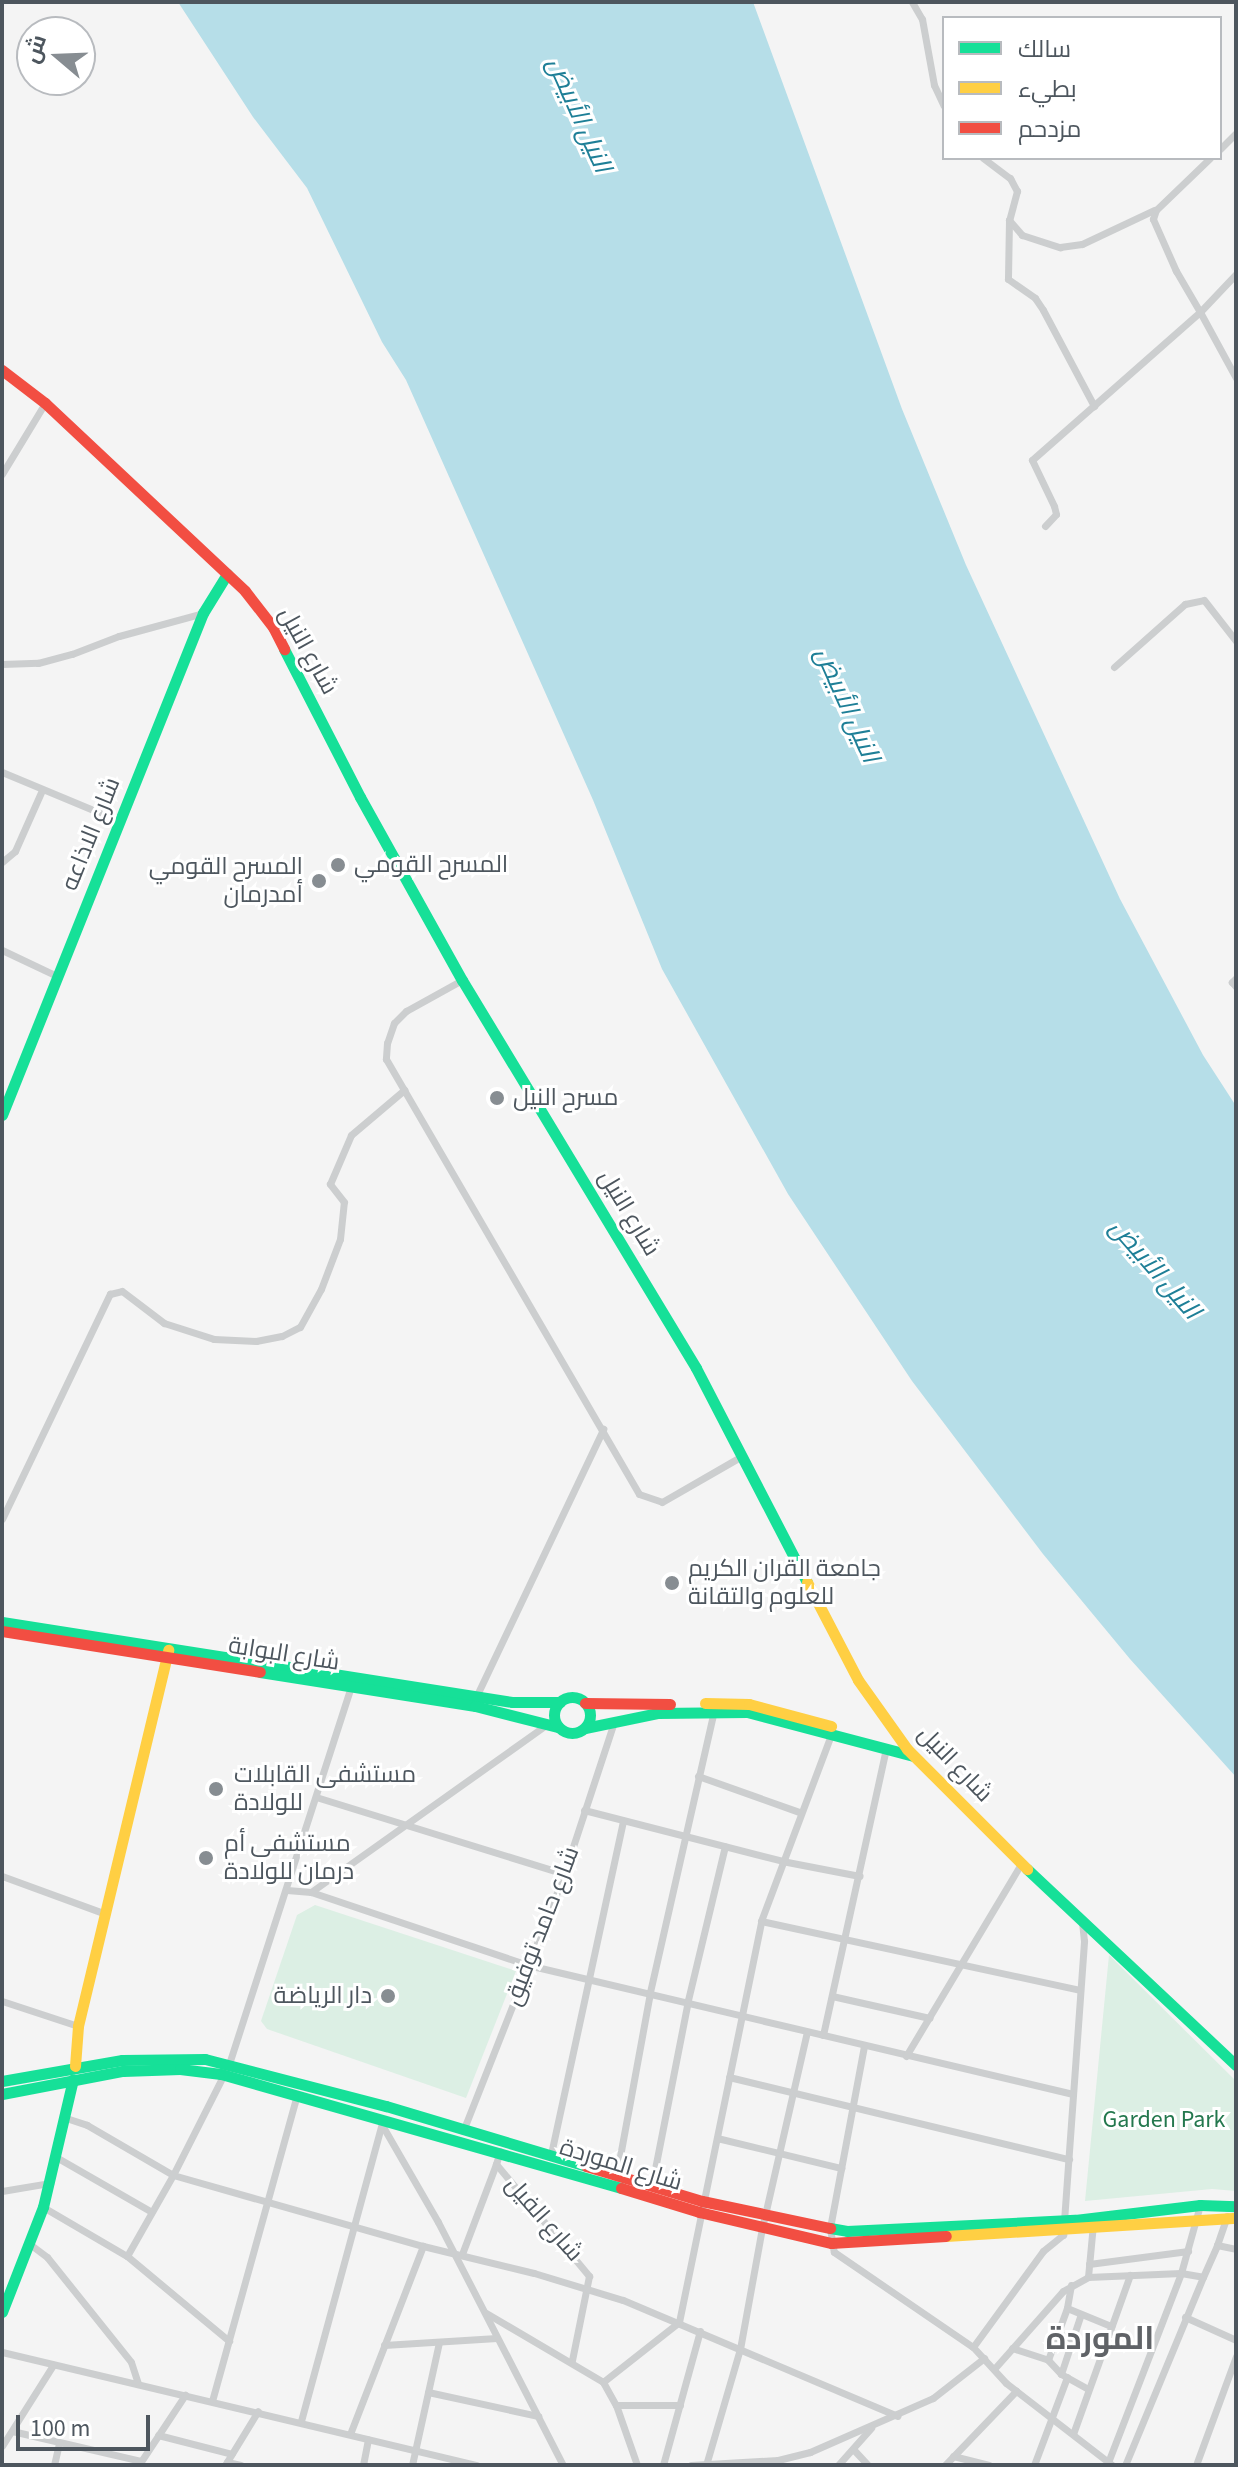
<!DOCTYPE html>
<html>
<head>
<meta charset="utf-8">
<style>
	body { margin:0 }
	#map { position:relative; width:1238px; height:2467px; overflow:hidden; background:#f4f4f4; font-family:"Source Sans 3",Cairo,sans-serif }
	div>[style] { position:absolute }
	[style*='--x'] { left:calc(var(--x)*1px); top:calc(var(--y)*1px); width:calc(var(--w)*1px); rotate:calc(var(--a)*1deg) }
	.green>* { inset:0; background:#dcefe4 }
	.water>* { inset:0; background:#b6dee8 }
	.street>* { height:7px; margin:-3.5px; padding:0 3.5px; transform-origin:3.5px; border-radius:3.5px; background:#cccecf }
	.fast>* { height:11px; margin:-5.5px; padding:0 5.5px; transform-origin:5.5px; border-radius:5.5px; background:#16e098 }
	.fast>.ring { margin:-5.5px; padding:0; box-sizing:content-box; background:none; border:11px solid #16e098; border-radius:50% }
	.slow>* { height:11px; margin:-5.5px; padding:0 5.5px; transform-origin:5.5px; border-radius:5.5px; background:#ffcf43 }
	.jam>* { height:11px; margin:-5.5px; padding:0 5.5px; transform-origin:5.5px; border-radius:5.5px; background:#f24e42 }
	.dots>* { width:22px; height:22px; translate:-50% -50%; box-sizing:border-box; border:4px solid #fff; border-radius:50% }
	span { translate:-50% -50%; white-space:nowrap; text-align:center; line-height:1.15; -webkit-text-stroke:6px #fff; paint-order:stroke }
	.street-label { font-size:24px; color:#4d565e }
	.poi-label { font-size:24px; color:#4d565e }
	.left { translate:0 -50%; text-align:left }
	.right { translate:-100% -50%; text-align:right }
	.park-label { font-size:24px; color:#24784e }
	.water-label { font-size:26px; color:#1e7f97; font-style:italic }
	.district-label { font-size:32px; color:#606367; font-weight:700 }
	.frame { position:absolute; inset:0; border:4px solid #4d565e; pointer-events:none }
	.legend { position:absolute; left:942px; top:16px; width:280px; height:144px; box-sizing:border-box; background:#fff; border:2px solid #b8bbbf; margin:0; padding:10px 14px; list-style:none; font-size:24px; color:#4d565e }
	.legend li { display:flex; align-items:center; gap:16px; height:40px }
	.legend b { width:40px; border:2px solid #b8bbbf }
	.north { position:absolute; left:16px; top:16px; width:80px; height:80px; box-sizing:border-box; background:#fff; border:2px solid #b8bbbf; border-radius:50%; rotate:289deg; font-size:22px; font-weight:700; line-height:32px; text-align:center; color:#4d565e }
	.north::after { content:''; display:block; margin:auto; width:28px; height:36px; background:#878d92; clip-path:polygon(50% 0,100% 100%,50% 72%,0 100%) }
	.scale { position:absolute; left:16px; top:2415px; width:134px; height:36px; box-sizing:border-box; border:4px solid #4d565e; border-top:0; padding-left:10px; font-size:24px; line-height:28px; white-space:nowrap; color:#4d565e; -webkit-text-stroke:6px #fff; paint-order:stroke }
</style>
</head>
<body>
<div id="map">
	<div class="green">
		<i style="clip-path:polygon(315px 1905px,516px 1971px,466px 2098px,267px 2029px,261px 2021px,297px 1915px)"></i>
		<i style="clip-path:polygon(1109px 1955px,1236px 2081px,1236px 2191px,1212px 2189px,1085px 2201px)"></i>
	</div>
	<div class="water">
		<i style="clip-path:polygon(178px 2px,753px 2px,902px 409px,966px 565px,1120px 899px,1203px 1055px,1236px 1106px,1236px 1777px,1130px 1659px,1043px 1554px,912px 1381px,788px 1194px,662px 969px,593px 800px,406px 380px,382px 342px,307px 188px,253px 117px)"></i>
	</div>
	<div class="street">
		<i style="--x:912;--y:2;--w:20;--a:60"></i>
		<i style="--x:922;--y:19;--w:67;--a:79.7"></i>
		<i style="--x:934;--y:85;--w:23;--a:65"></i>
		<i style="--x:1220;--y:149;--w:23;--a:-45"></i>
		<i style="--x:983;--y:158;--w:34;--a:37"></i>
		<i style="--x:1010;--y:178;--w:15;--a:62"></i>
		<i style="--x:1017;--y:191;--w:30;--a:105"></i>
		<i style="--x:1009;--y:220;--w:59;--a:91"></i>
		<i style="--x:1008;--y:279;--w:33;--a:35"></i>
		<i style="--x:1035;--y:298;--w:14;--a:56"></i>
		<i style="--x:1043;--y:310;--w:109;--a:62"></i>
		<i style="--x:1009;--y:220;--w:20;--a:49"></i>
		<i style="--x:1022;--y:235;--w:40;--a:18"></i>
		<i style="--x:1060;--y:247;--w:22;--a:-8"></i>
		<i style="--x:1082;--y:244;--w:80;--a:-25.3"></i>
		<i style="--x:1236;--y:274;--w:52;--a:133.5"></i>
		<i style="--x:1200;--y:312;--w:75;--a:61.4"></i>
		<i style="--x:2;--y:474;--w:83;--a:-58.8"></i>
		<i style="--x:1045;--y:526;--w:16;--a:-47"></i>
		<i style="--x:1056;--y:514;--w:8;--a:-104"></i>
		<i style="--x:1054;--y:506;--w:51;--a:-115.6"></i>
		<i style="--x:1032;--y:460;--w:224;--a:-41.4"></i>
		<i style="--x:1200;--y:312;--w:48;--a:-120.3"></i>
		<i style="--x:1176;--y:271;--w:57;--a:-113.9"></i>
		<i style="--x:1153;--y:219;--w:9;--a:-72"></i>
		<i style="--x:1156;--y:210;--w:75;--a:-43.9"></i>
		<i style="--x:2;--y:664;--w:36;--a:-2"></i>
		<i style="--x:38;--y:663;--w:35;--a:-15"></i>
		<i style="--x:72;--y:654;--w:50;--a:-21"></i>
		<i style="--x:119;--y:636;--w:87;--a:-15.3"></i>
		<i style="--x:1114;--y:667;--w:95;--a:-41.6"></i>
		<i style="--x:1185;--y:604;--w:19;--a:-12"></i>
		<i style="--x:1204;--y:600;--w:52;--a:52"></i>
		<i style="--x:2;--y:772;--w:128;--a:22.6"></i>
		<i style="--x:2;--y:862;--w:17;--a:-40"></i>
		<i style="--x:15;--y:851;--w:67;--a:-66.1"></i>
		<i style="--x:2;--y:950;--w:61;--a:25.3"></i>
		<i style="--x:1236;--y:978;--w:6;--a:135"></i>
		<i style="--x:1232;--y:982;--w:6;--a:51"></i>
		<i style="--x:462;--y:980;--w:64;--a:151"></i>
		<i style="--x:406;--y:1011;--w:17;--a:135"></i>
		<i style="--x:394;--y:1023;--w:21;--a:109"></i>
		<i style="--x:387;--y:1043;--w:16;--a:94"></i>
		<i style="--x:386;--y:1059;--w:503;--a:59.82"></i>
		<i style="--x:639;--y:1494;--w:24;--a:19"></i>
		<i style="--x:662;--y:1502;--w:92;--a:-29.9"></i>
		<i style="--x:2;--y:1519;--w:250;--a:-64.4"></i>
		<i style="--x:110;--y:1294;--w:12;--a:-14"></i>
		<i style="--x:122;--y:1291;--w:53;--a:37.3"></i>
		<i style="--x:164;--y:1323;--w:52;--a:17.7"></i>
		<i style="--x:214;--y:1339;--w:42;--a:2.7"></i>
		<i style="--x:256;--y:1341;--w:26;--a:-11"></i>
		<i style="--x:282;--y:1336;--w:20;--a:-27"></i>
		<i style="--x:300;--y:1327;--w:43;--a:-61.1"></i>
		<i style="--x:321;--y:1289;--w:53;--a:-69.2"></i>
		<i style="--x:340;--y:1239;--w:37;--a:-84"></i>
		<i style="--x:344;--y:1202;--w:23;--a:-128"></i>
		<i style="--x:330;--y:1184;--w:53;--a:-66.8"></i>
		<i style="--x:351;--y:1135;--w:70;--a:-40.3"></i>
		<i style="--x:476;--y:1697;--w:297;--a:-64.6"></i>
		<i style="--x:698;--y:1776;--w:107;--a:19.6"></i>
		<i style="--x:316;--y:1797;--w:260;--a:17.2"></i>
		<i style="--x:584;--y:1810;--w:204;--a:14.4"></i>
		<i style="--x:782;--y:1861;--w:79;--a:10.9"></i>
		<i style="--x:2;--y:1876;--w:111;--a:20.1"></i>
		<i style="--x:287;--y:1890;--w:24;--a:5"></i>
		<i style="--x:311;--y:1892;--w:290;--a:-35.4"></i>
		<i style="--x:311;--y:1892;--w:229;--a:18.6"></i>
		<i style="--x:528;--y:1965;--w:560;--a:13.32"></i>
		<i style="--x:761;--y:1921;--w:326;--a:12.2"></i>
		<i style="--x:832;--y:1996;--w:100;--a:12.7"></i>
		<i style="--x:2;--y:2001;--w:80;--a:18.2"></i>
		<i style="--x:823;--y:2035;--w:294;--a:-77.6"></i>
		<i style="--x:864;--y:2046;--w:185;--a:100.6"></i>
		<i style="--x:830;--y:2228;--w:24;--a:81"></i>
		<i style="--x:834;--y:2252;--w:168;--a:34.4"></i>
		<i style="--x:973;--y:2347;--w:49;--a:47.5"></i>
		<i style="--x:1006;--y:2383;--w:134;--a:37.7"></i>
		<i style="--x:906;--y:2056;--w:224;--a:-59.1"></i>
		<i style="--x:729;--y:2077;--w:350;--a:13.6"></i>
		<i style="--x:66;--y:2118;--w:22;--a:18"></i>
		<i style="--x:87;--y:2125;--w:99;--a:30.2"></i>
		<i style="--x:173;--y:2175;--w:260;--a:15.9"></i>
		<i style="--x:382;--y:2125;--w:112;--a:60"></i>
		<i style="--x:438;--y:2222;--w:273;--a:62.8"></i>
		<i style="--x:463;--y:2131;--w:276;--a:-68.5"></i>
		<i style="--x:564;--y:1874;--w:160;--a:-71.8"></i>
		<i style="--x:717;--y:2138;--w:128;--a:13.6"></i>
		<i style="--x:500;--y:2151;--w:14;--a:107"></i>
		<i style="--x:496;--y:2164;--w:146;--a:50.3"></i>
		<i style="--x:589;--y:2276;--w:86;--a:101.4"></i>
		<i style="--x:551;--y:2154;--w:341;--a:-77.8"></i>
		<i style="--x:56;--y:2157;--w:108;--a:29.9"></i>
		<i style="--x:616;--y:2178;--w:189;--a:-79.6"></i>
		<i style="--x:650;--y:1992;--w:288;--a:-77.2"></i>
		<i style="--x:652;--y:2184;--w:187;--a:-78.9"></i>
		<i style="--x:688;--y:2000;--w:158;--a:-76.5"></i>
		<i style="--x:2;--y:2191;--w:49;--a:-9.5"></i>
		<i style="--x:43;--y:2207;--w:97;--a:30.3"></i>
		<i style="--x:127;--y:2256;--w:133;--a:39.8"></i>
		<i style="--x:1227;--y:2216;--w:31;--a:109"></i>
		<i style="--x:1217;--y:2245;--w:19;--a:12"></i>
		<i style="--x:1093;--y:2224;--w:53;--a:95.4"></i>
		<i style="--x:1088;--y:2277;--w:93;--a:-2.5"></i>
		<i style="--x:1181;--y:2273;--w:22;--a:10"></i>
		<i style="--x:1203;--y:2277;--w:204;--a:112.5"></i>
		<i style="--x:31;--y:2245;--w:20;--a:37"></i>
		<i style="--x:47;--y:2257;--w:134;--a:51.3"></i>
		<i style="--x:131;--y:2362;--w:23;--a:72"></i>
		<i style="--x:462;--y:2254;--w:96;--a:-69.3"></i>
		<i style="--x:127;--y:2256;--w:93;--a:-60.4"></i>
		<i style="--x:173;--y:2175;--w:124;--a:-63.2"></i>
		<i style="--x:229;--y:2064;--w:399;--a:-72.1"></i>
		<i style="--x:1089;--y:2264;--w:100;--a:-7.5"></i>
		<i style="--x:1203;--y:2277;--w:35;--a:-66"></i>
		<i style="--x:1071;--y:2285;--w:23;--a:100"></i>
		<i style="--x:1067;--y:2308;--w:55;--a:110.1"></i>
		<i style="--x:1048;--y:2360;--w:19;--a:47"></i>
		<i style="--x:1061;--y:2374;--w:31;--a:29"></i>
		<i style="--x:1067;--y:2308;--w:48;--a:22.2"></i>
		<i style="--x:486;--y:2313;--w:136;--a:30.5"></i>
		<i style="--x:603;--y:2382;--w:26;--a:61"></i>
		<i style="--x:616;--y:2405;--w:64;--a:70.7"></i>
		<i style="--x:1185;--y:2317;--w:56;--a:24.3"></i>
		<i style="--x:1059;--y:2334;--w:46;--a:20.4"></i>
		<i style="--x:384;--y:2345;--w:113;--a:-3.5"></i>
		<i style="--x:973;--y:2347;--w:119;--a:-53.9"></i>
		<i style="--x:1043;--y:2251;--w:26;--a:-39"></i>
		<i style="--x:1063;--y:2235;--w:295;--a:-85.9"></i>
		<i style="--x:1084;--y:1941;--w:19;--a:-96"></i>
		<i style="--x:1012;--y:2348;--w:38;--a:18"></i>
		<i style="--x:2;--y:2352;--w:488;--a:13.4"></i>
		<i style="--x:994;--y:2369;--w:104;--a:-48.5"></i>
		<i style="--x:1063;--y:2291;--w:29;--a:-29"></i>
		<i style="--x:1061;--y:2374;--w:63;--a:-71.6"></i>
		<i style="--x:603;--y:2382;--w:97;--a:-38.3"></i>
		<i style="--x:679;--y:2322;--w:409;--a:-78.4"></i>
		<i style="--x:761;--y:1921;--w:199;--a:-69.4"></i>
		<i style="--x:428;--y:2392;--w:113;--a:12.3"></i>
		<i style="--x:212;--y:2401;--w:318;--a:-74.5"></i>
		<i style="--x:616;--y:2405;--w:64;--a:0"></i>
		<i style="--x:301;--y:2421;--w:309;--a:-74.8"></i>
		<i style="--x:12;--y:2431;--w:132;--a:13.1"></i>
		<i style="--x:350;--y:2434;--w:202;--a:-68.8"></i>
		<i style="--x:423;--y:2246;--w:114;--a:13.7"></i>
		<i style="--x:534;--y:2273;--w:93;--a:16.9"></i>
		<i style="--x:623;--y:2300;--w:298;--a:22.9"></i>
		<i style="--x:1073;--y:2434;--w:169;--a:-70.3"></i>
		<i style="--x:158;--y:2435;--w:76;--a:14.4"></i>
		<i style="--x:2;--y:2446;--w:96;--a:-57.8"></i>
		<i style="--x:853;--y:2449;--w:22;--a:47"></i>
		<i style="--x:953;--y:2456;--w:37;--a:14"></i>
		<i style="--x:227;--y:2462;--w:14;--a:12"></i>
		<i style="--x:140;--y:2463;--w:82;--a:-56.5"></i>
		<i style="--x:54;--y:2465;--w:23;--a:-77"></i>
		<i style="--x:225;--y:2465;--w:63;--a:-58.6"></i>
		<i style="--x:363;--y:2465;--w:26;--a:-79"></i>
		<i style="--x:412;--y:2465;--w:126;--a:-77.6"></i>
		<i style="--x:663;--y:2465;--w:139;--a:-74.6"></i>
		<i style="--x:691;--y:2465;--w:87;--a:-3.3"></i>
		<i style="--x:778;--y:2460;--w:33;--a:-14"></i>
		<i style="--x:810;--y:2452;--w:134;--a:-23.7"></i>
		<i style="--x:933;--y:2398;--w:65;--a:-38.1"></i>
		<i style="--x:706;--y:2465;--w:121;--a:-73.7"></i>
		<i style="--x:740;--y:2349;--w:123;--a:-79.7"></i>
		<i style="--x:762;--y:2228;--w:201;--a:-77.1"></i>
		<i style="--x:838;--y:2465;--w:50;--a:-48.3"></i>
		<i style="--x:945;--y:2465;--w:103;--a:-46.2"></i>
		<i style="--x:1034;--y:2465;--w:94;--a:-69.4"></i>
		<i style="--x:1107;--y:2465;--w:206;--a:-68.9"></i>
		<i style="--x:1181;--y:2273;--w:71;--a:-74.4"></i>
		<i style="--x:1196;--y:2465;--w:116;--a:-69.8"></i>
	</div>
	<div class="fast">
		<i style="--x:284;--y:649;--w:166;--a:62.8"></i>
		<i style="--x:360;--y:797;--w:210;--a:60.9"></i>
		<i style="--x:462;--y:980;--w:453;--a:58.9"></i>
		<i style="--x:696;--y:1368;--w:241;--a:62.6"></i>
		<i style="--x:2;--y:1115;--w:541;--a:-68.18"></i>
		<i style="--x:203;--y:613;--w:46;--a:-58.4"></i>
		<i style="--x:2;--y:1622;--w:516;--a:8.91"></i>
		<i style="--x:512;--y:1702;--w:48;--a:0"></i>
		<i style="--x:260;--y:1672;--w:218;--a:9"></i>
		<i style="--x:475;--y:1706;--w:86;--a:14.2"></i>
		<i class="ring" style="left:554px;top:1697px;width:25px;height:25px"></i>
		<i style="--x:585;--y:1728;--w:75;--a:-11.6"></i>
		<i style="--x:658;--y:1713;--w:89;--a:-0.6"></i>
		<i style="--x:747;--y:1712;--w:172;--a:14.8"></i>
		<i style="--x:1027;--y:1869;--w:287;--a:43.2"></i>
		<i style="--x:2;--y:2081;--w:122;--a:-9.9"></i>
		<i style="--x:122;--y:2060;--w:83;--a:-0.7"></i>
		<i style="--x:205;--y:2059;--w:187;--a:14.6"></i>
		<i style="--x:386;--y:2106;--w:209;--a:16.7"></i>
		<i style="--x:2;--y:2094;--w:123;--a:-10.8"></i>
		<i style="--x:123;--y:2071;--w:57;--a:-2"></i>
		<i style="--x:180;--y:2069;--w:41;--a:7"></i>
		<i style="--x:221;--y:2074;--w:416;--a:15.9"></i>
		<i style="--x:830;--y:2228;--w:17;--a:10"></i>
		<i style="--x:847;--y:2231;--w:228;--a:-2.8"></i>
		<i style="--x:1075;--y:2220;--w:126;--a:-6.8"></i>
		<i style="--x:1200;--y:2205;--w:36;--a:2"></i>
		<i style="--x:2;--y:2312;--w:113;--a:-68.7"></i>
		<i style="--x:43;--y:2207;--w:131;--a:-76.8"></i>
	</div>
	<div class="slow">
		<i style="--x:807;--y:1582;--w:110;--a:62.5"></i>
		<i style="--x:858;--y:1680;--w:85;--a:54.6"></i>
		<i style="--x:907;--y:1749;--w:170;--a:45"></i>
		<i style="--x:705;--y:1703;--w:44;--a:1.3"></i>
		<i style="--x:749;--y:1704;--w:85;--a:15"></i>
		<i style="--x:75;--y:2066;--w:40;--a:-85.7"></i>
		<i style="--x:78;--y:2026;--w:387;--a:-76.5"></i>
		<i style="--x:946;--y:2236;--w:291;--a:-3.6"></i>
	</div>
	<div class="jam">
		<i style="--x:2;--y:370;--w:54;--a:37.5"></i>
		<i style="--x:45;--y:403;--w:274;--a:43.2"></i>
		<i style="--x:245;--y:591;--w:46;--a:52.1"></i>
		<i style="--x:273;--y:627;--w:25;--a:63"></i>
		<i style="--x:2;--y:1631;--w:261;--a:9"></i>
		<i style="--x:585;--y:1703;--w:85;--a:0.7"></i>
		<i style="--x:586;--y:2166;--w:121;--a:16.8"></i>
		<i style="--x:702;--y:2201;--w:131;--a:11.9"></i>
		<i style="--x:621;--y:2188;--w:82;--a:17.1"></i>
		<i style="--x:699;--y:2212;--w:136;--a:13.2"></i>
		<i style="--x:831;--y:2243;--w:115;--a:-3.5"></i>
	</div>
	<div class="dots">
		<i style="left:338px;top:865px;background:#878d92"></i>
		<i style="left:319px;top:881px;background:#878d92"></i>
		<i style="left:497px;top:1098px;background:#878d92"></i>
		<i style="left:672px;top:1583px;background:#878d92"></i>
		<i style="left:216px;top:1789px;background:#878d92"></i>
		<i style="left:206px;top:1858px;background:#878d92"></i>
		<i style="left:388px;top:1996px;background:#878d92"></i>
	</div>
	<div class="street-label">
		<span style="left:308px;top:651px;rotate:61deg">شارع النيل</span>
		<span style="left:91px;top:834px;rotate:-68deg">شارع الاذاعه</span>
		<span style="left:629px;top:1213px;rotate:59deg">شارع النيل</span>
		<span style="left:284px;top:1654px;rotate:9deg">شارع البوابة</span>
		<span style="left:955px;top:1764px;rotate:46deg">شارع النيل</span>
		<span style="left:542px;top:1926px;rotate:-69deg">شارع حامد توفيق</span>
		<span style="left:621px;top:2165px;rotate:17deg">شارع الموردة</span>
		<span style="left:544px;top:2219px;rotate:49deg">شارع الفيل</span>
	</div>
	<div class="poi-label">
		<span class="left" style="left:354px;top:865px">المسرح القومي</span>
		<span class="right" style="left:303px;top:881px">المسرح القومي<br>أمدرمان</span>
		<span class="left" style="left:513px;top:1098px">مسرح النيل</span>
		<span class="left" style="left:688px;top:1583px">جامعة القران الكريم<br>للعلوم والتقانة</span>
		<span class="left" style="left:234px;top:1789px">مستشفى القابلات<br>للولادة</span>
		<span class="left" style="left:224px;top:1858px">مستشفى أم<br>درمان للولادة</span>
		<span class="right" style="left:372px;top:1996px">دار الرياضة</span>
	</div>
	<div class="park-label">
		<span style="left:1164px;top:2120px">Garden Park</span>
	</div>
	<div class="water-label">
		<span style="left:579px;top:115px;rotate:66deg">النيل الأبيض</span>
		<span style="left:847px;top:705px;rotate:66deg">النيل الأبيض</span>
		<span style="left:1155px;top:1269px;rotate:49deg">النيل الأبيض</span>
	</div>
	<div class="district-label">
		<span style="left:1100px;top:2339px">الموردة</span>
	</div>
	<div class="frame"></div>
	<ul class="legend">
	<li><b style="height:10px;background:#16e098"></b>سالك</li>
	<li><b style="height:10px;background:#ffcf43"></b>بطيء</li>
	<li><b style="height:10px;background:#f24e42"></b>مزدحم</li>
	</ul>
	<div class="north">ش</div>
	<div class="scale">100 m</div>
</div>
</body>
</html>
